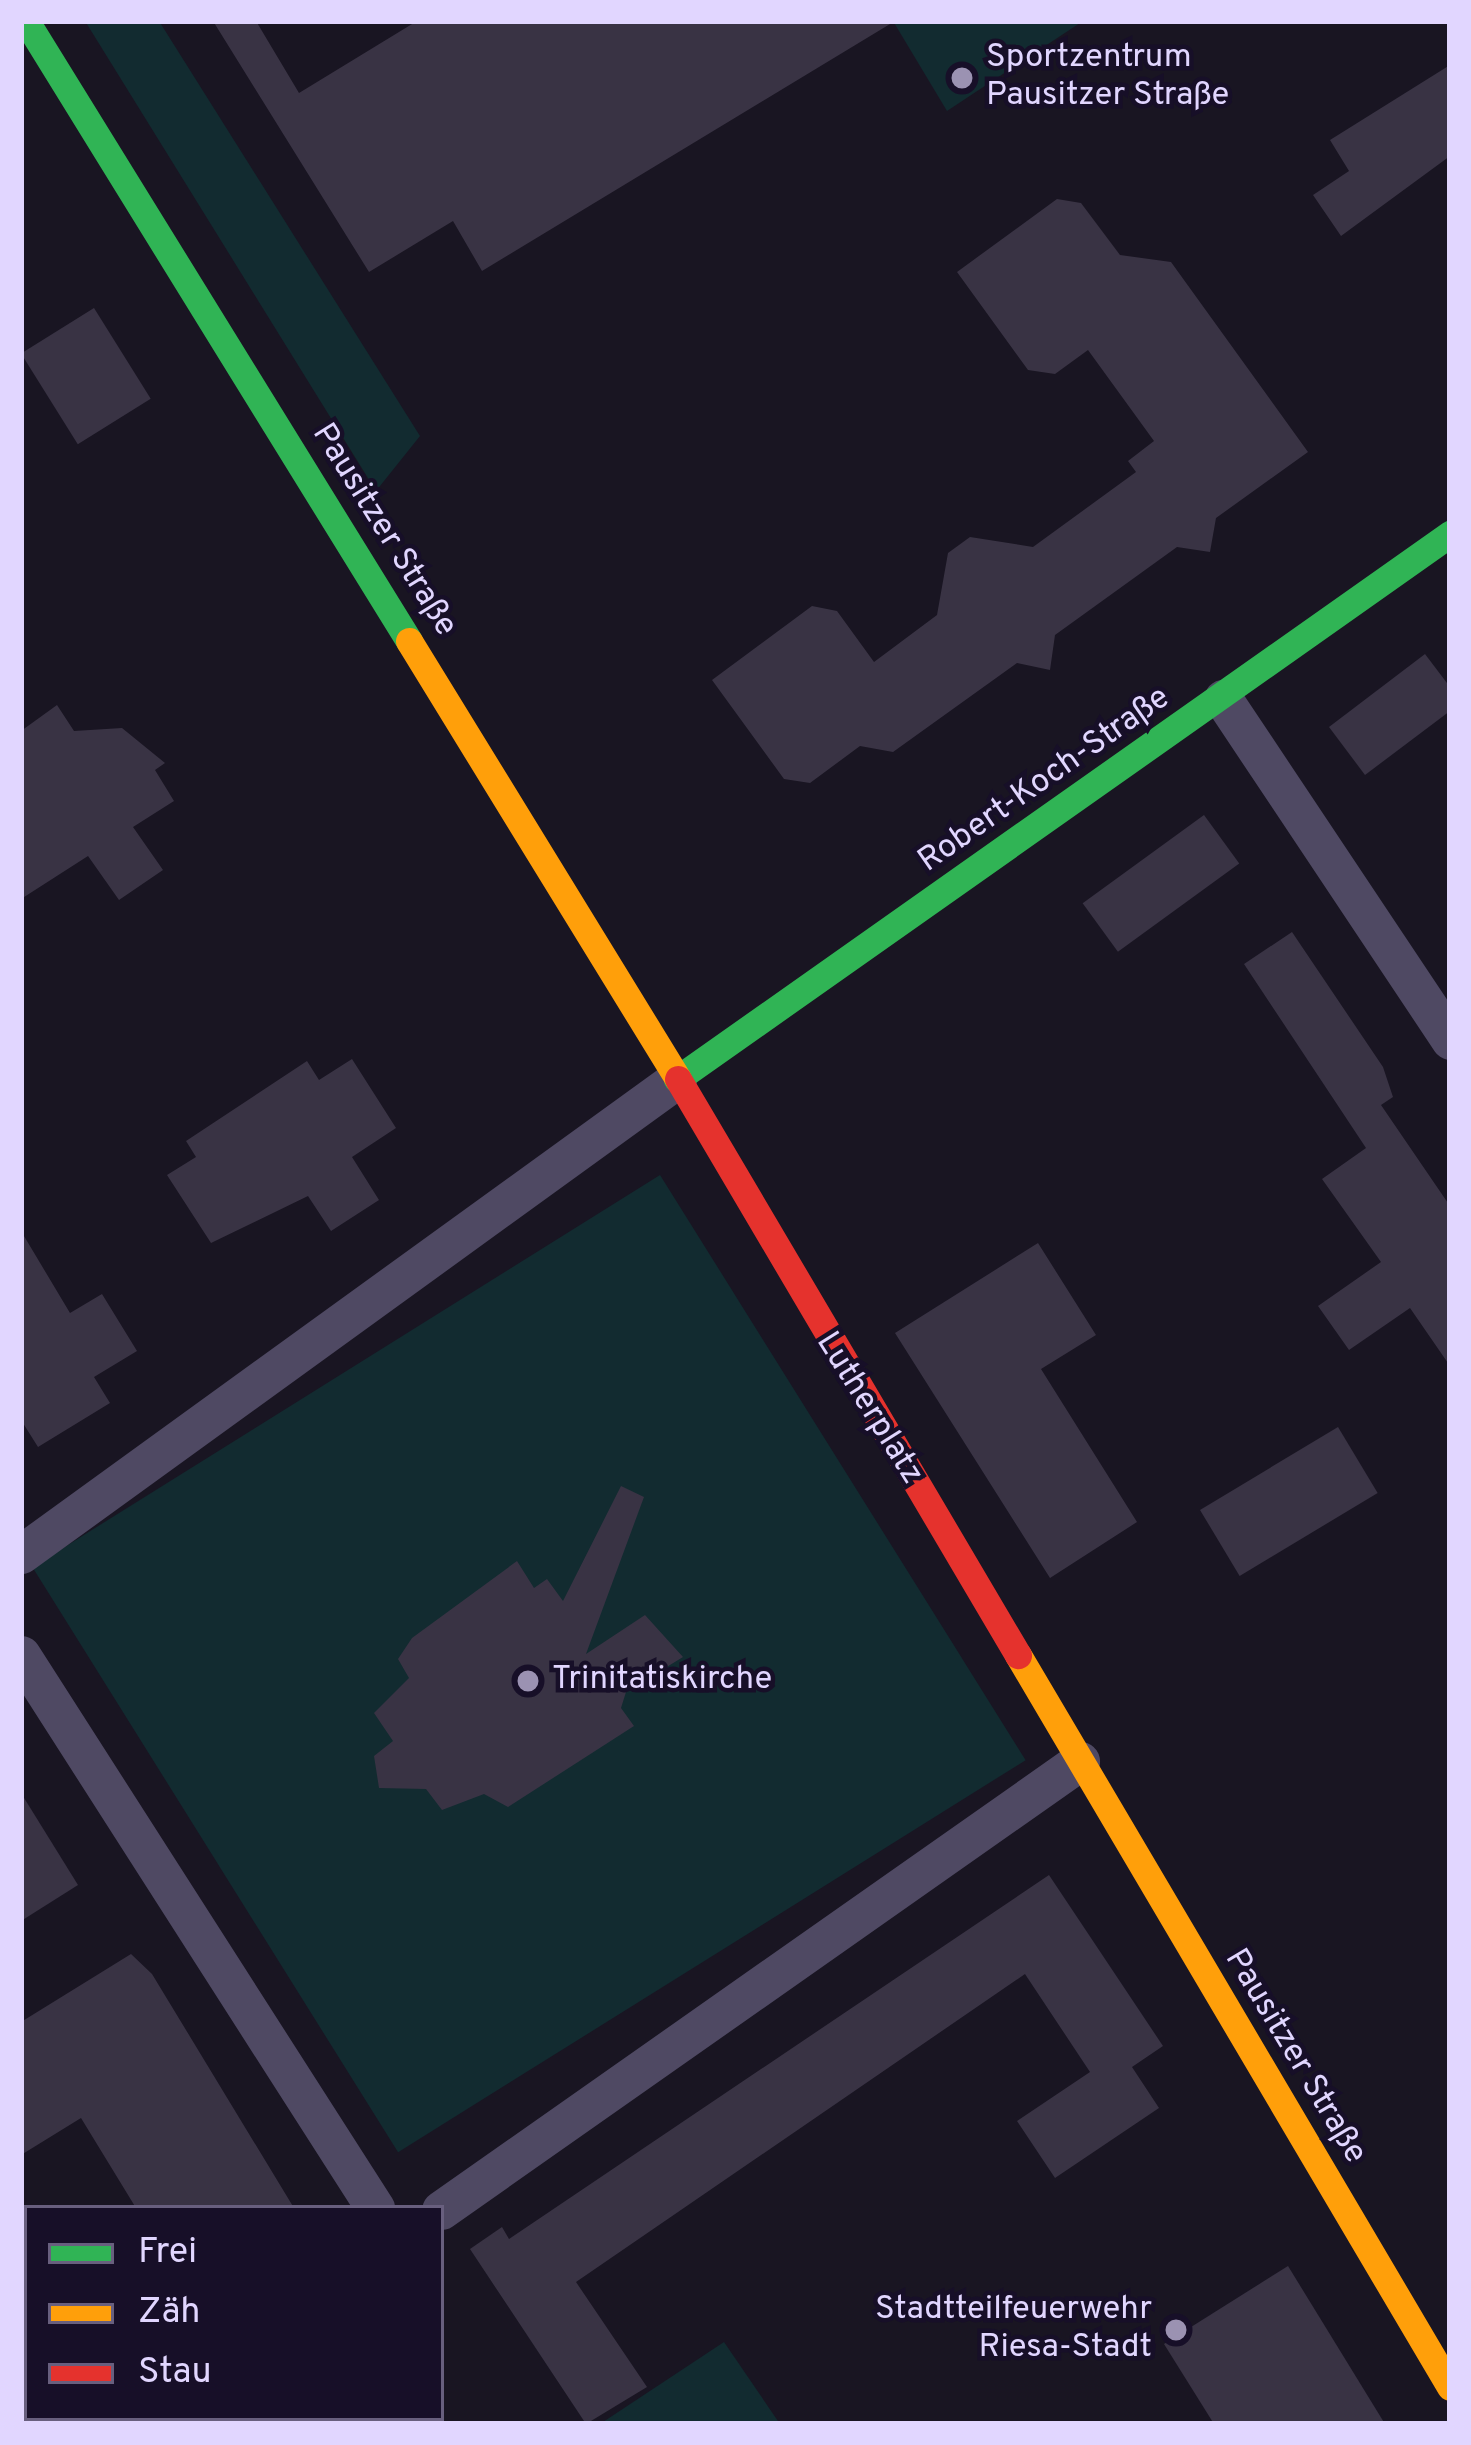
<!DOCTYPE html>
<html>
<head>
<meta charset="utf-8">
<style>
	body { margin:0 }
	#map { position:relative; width:1471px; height:2445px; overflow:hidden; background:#191522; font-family:Overpass,sans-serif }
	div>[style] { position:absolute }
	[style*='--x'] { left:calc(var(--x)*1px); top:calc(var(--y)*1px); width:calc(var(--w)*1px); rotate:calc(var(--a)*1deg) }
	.green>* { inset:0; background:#122b30; transform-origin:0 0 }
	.building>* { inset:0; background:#393344; transform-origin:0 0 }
	.street>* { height:39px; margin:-19.5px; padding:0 19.5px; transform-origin:19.5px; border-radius:19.5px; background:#4f4963 }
	.fast>* { height:27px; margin:-13.5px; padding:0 13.5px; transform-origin:13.5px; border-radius:13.5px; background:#30b455 }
	.slow>* { height:27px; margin:-13.5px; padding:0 13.5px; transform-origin:13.5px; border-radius:13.5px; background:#ff9f0a }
	.jam>* { height:27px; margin:-13.5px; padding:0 13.5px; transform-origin:13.5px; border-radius:13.5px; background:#e5322d }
	.dots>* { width:33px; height:33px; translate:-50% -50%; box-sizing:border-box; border:6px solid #170f28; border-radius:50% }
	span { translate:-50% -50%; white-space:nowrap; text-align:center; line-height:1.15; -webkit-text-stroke:9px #170f28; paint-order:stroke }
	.poi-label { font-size:33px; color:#e1d6ff }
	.left { translate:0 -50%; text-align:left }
	.right { translate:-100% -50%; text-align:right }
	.street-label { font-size:33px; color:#e1d6ff }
	.frame { position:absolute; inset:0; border:24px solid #e1d6ff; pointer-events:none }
	.legend { position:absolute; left:24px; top:2205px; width:420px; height:216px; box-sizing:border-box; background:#170f28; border:3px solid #685f7e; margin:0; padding:15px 21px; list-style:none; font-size:36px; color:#e1d6ff }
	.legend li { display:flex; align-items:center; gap:24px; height:60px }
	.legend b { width:60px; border:3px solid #685f7e }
</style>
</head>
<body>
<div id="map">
	<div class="green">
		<i style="clip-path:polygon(85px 21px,159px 21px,420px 436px,376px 491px)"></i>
		<i style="clip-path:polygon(893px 21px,1083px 21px,947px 111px)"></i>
		<i style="left:660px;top:1175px;width:690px;height:740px;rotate:58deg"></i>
		<i style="clip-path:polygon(724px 2342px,780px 2424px,600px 2424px)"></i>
	</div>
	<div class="building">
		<i style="clip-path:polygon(213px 21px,256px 21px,299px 93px,417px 21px,895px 21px,482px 271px,453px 221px,369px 272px)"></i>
		<i style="clip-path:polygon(1450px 65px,1450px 156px,1341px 236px,1313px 195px,1349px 171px,1330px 140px)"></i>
		<i style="clip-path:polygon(1057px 199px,1081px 203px,1120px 255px,1171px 262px,1308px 452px,1216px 518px,1210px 552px,1177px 547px,1055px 635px,1050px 670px,1017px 663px,893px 752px,860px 746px,810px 783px,784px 779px,712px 680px,812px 606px,837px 611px,874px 662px,937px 615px,948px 553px,970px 537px,1033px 547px,1136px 472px,1128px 461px,1154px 441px,1088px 350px,1055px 374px,1028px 370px,957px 272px)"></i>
		<i style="left:94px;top:308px;width:107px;height:86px;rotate:58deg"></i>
		<i style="clip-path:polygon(1425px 654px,1450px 687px,1450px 711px,1365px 775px,1329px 727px)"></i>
		<i style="clip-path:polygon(57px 705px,74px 731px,122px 728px,165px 763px,155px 770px,174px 801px,133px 827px,163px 870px,119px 900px,88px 856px,21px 899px,21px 731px)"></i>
		<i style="left:1204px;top:815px;width:60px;height:150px;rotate:54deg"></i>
		<i style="clip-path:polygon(1292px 932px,1383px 1067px,1393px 1097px,1381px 1105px,1450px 1206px,1450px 1366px,1410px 1308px,1349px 1350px,1318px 1306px,1381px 1262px,1322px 1179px,1366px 1148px,1244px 964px)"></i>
		<i style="clip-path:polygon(352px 1059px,396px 1128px,352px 1157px,379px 1200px,331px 1231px,308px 1196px,211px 1243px,167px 1175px,196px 1157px,186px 1141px,307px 1061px,319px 1080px)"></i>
		<i style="clip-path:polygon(21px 1231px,70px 1313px,102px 1294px,137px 1351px,94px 1377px,110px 1403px,38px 1447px,21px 1420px)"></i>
		<i style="clip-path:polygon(1038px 1243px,1096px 1335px,1041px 1369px,1137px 1522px,1050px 1578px,895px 1333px)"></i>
		<i style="left:1338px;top:1427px;width:77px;height:161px;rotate:59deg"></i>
		<i style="clip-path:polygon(621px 1486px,644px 1497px,586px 1654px,645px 1615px,683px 1657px,626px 1692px,621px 1708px,634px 1726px,508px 1807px,484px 1794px,442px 1810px,426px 1789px,379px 1788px,374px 1756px,393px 1741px,374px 1713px,409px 1678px,398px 1659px,412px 1638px,517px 1561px,534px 1588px,547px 1579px,563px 1601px)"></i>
		<i style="clip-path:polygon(21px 1793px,78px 1885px,21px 1921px)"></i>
		<i style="clip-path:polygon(1049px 1875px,1163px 2046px,1132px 2067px,1159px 2108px,1055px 2178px,1017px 2121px,1090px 2072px,1025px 1974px,576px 2282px,647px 2387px,586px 2424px,470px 2249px,502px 2227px,509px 2239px)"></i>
		<i style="clip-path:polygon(131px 1954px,152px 1974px,294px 2208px,136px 2208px,81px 2118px,21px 2155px,21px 2022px)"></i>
		<i style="clip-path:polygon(1288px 2266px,1385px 2424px,1214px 2424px,1164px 2344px)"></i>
	</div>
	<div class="street">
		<i style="--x:1223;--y:699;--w:410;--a:56.3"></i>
		<i style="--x:21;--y:1554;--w:810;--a:-35.91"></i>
		<i style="--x:21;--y:1655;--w:657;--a:57.37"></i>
		<i style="--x:441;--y:2210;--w:781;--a:-35.09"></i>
	</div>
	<div class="fast">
		<i style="--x:26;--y:21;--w:729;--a:58.29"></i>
		<i style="--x:677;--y:1079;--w:946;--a:-35.19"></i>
	</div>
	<div class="slow">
		<i style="--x:409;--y:641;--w:514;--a:58.44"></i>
		<i style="--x:1018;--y:1655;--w:850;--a:59.45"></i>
	</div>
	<div class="jam">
		<i style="--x:678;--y:1079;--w:669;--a:59.45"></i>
	</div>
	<div class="dots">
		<i style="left:962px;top:78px;background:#9b92b2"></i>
		<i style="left:528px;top:1681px;background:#9b92b2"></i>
		<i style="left:1176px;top:2330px;background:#9b92b2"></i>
	</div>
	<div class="poi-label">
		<span class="left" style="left:986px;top:78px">Sportzentrum<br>Pausitzer Straße</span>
		<span class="left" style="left:552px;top:1681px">Trinitatiskirche</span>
		<span class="right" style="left:1152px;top:2330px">Stadtteilfeuerwehr<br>Riesa-Stadt</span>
	</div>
	<div class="street-label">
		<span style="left:383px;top:531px;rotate:58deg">Pausitzer Straße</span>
		<span style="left:1045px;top:781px;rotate:-35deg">Robert-Koch-Straße</span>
		<span style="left:868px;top:1409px;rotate:58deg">Lutherplatz</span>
		<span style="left:1294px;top:2057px;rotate:59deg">Pausitzer Straße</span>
	</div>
	<div class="frame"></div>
	<ul class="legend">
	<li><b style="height:15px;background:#30b455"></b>Frei</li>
	<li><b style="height:15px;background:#ff9f0a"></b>Zäh</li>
	<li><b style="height:15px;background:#e5322d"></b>Stau</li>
	</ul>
</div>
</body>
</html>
